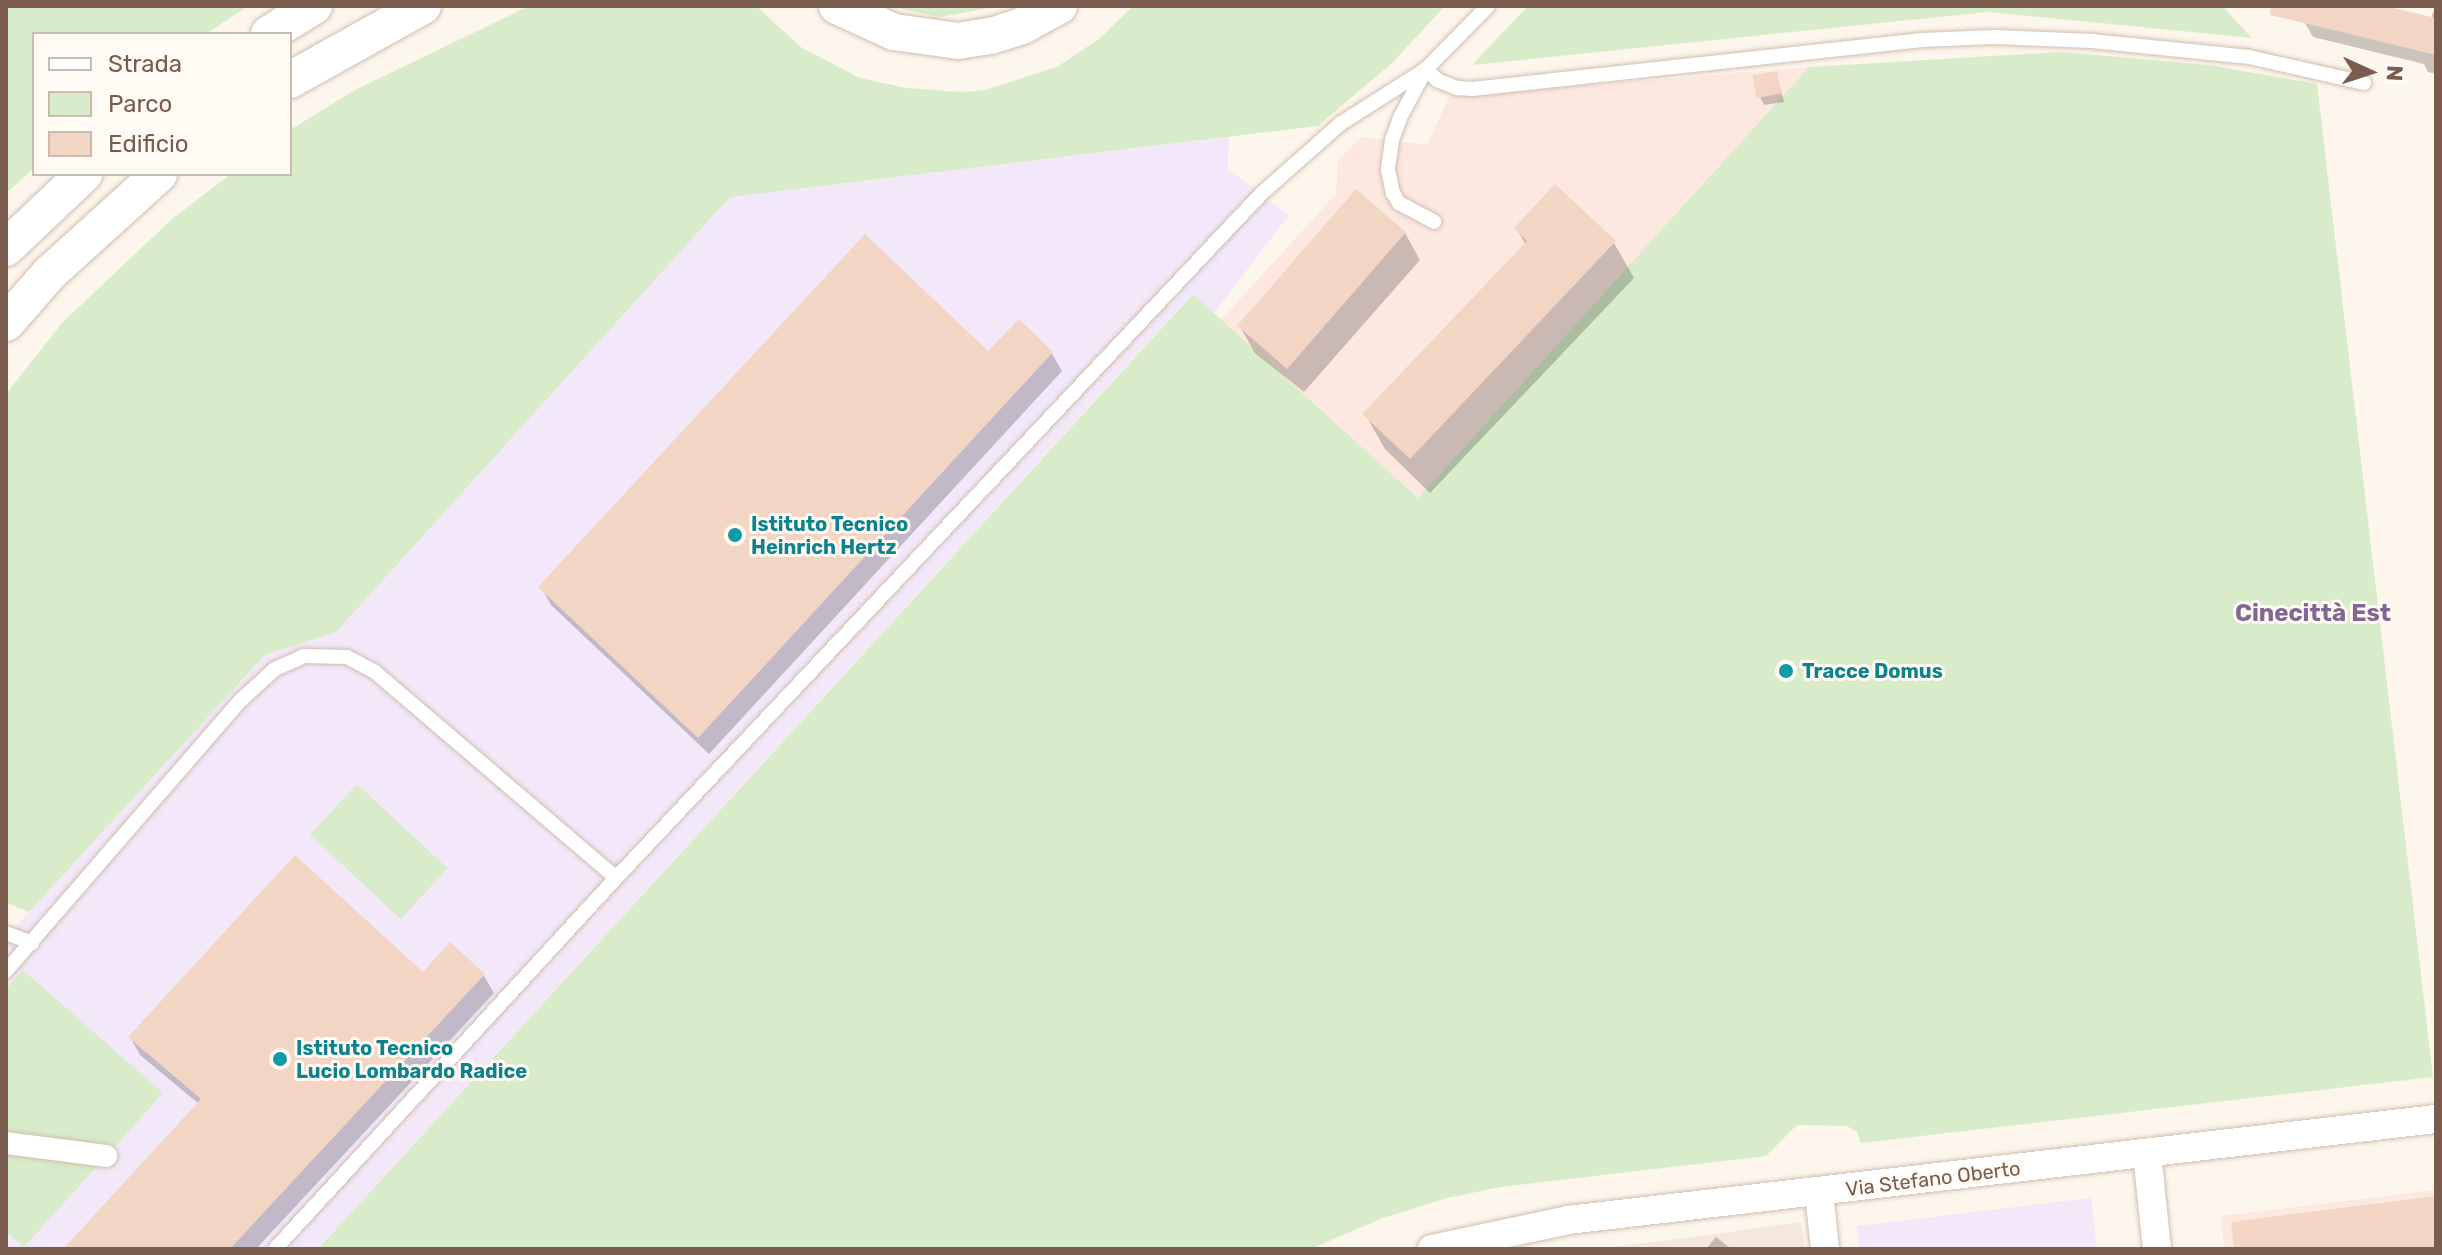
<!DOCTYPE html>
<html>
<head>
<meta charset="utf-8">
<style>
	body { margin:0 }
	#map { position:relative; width:2442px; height:1255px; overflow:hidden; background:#fdf6ec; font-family:Rubik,sans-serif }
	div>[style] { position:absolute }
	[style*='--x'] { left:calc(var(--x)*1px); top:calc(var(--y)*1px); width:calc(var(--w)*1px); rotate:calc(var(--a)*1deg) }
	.residential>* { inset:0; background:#f5e8da }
	.commercial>* { inset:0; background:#fde8e0 }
	.education>* { inset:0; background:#f3e8fa }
	.green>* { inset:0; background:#d8ecc9; transform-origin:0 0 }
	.shadow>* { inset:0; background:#0003 }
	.building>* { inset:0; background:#f3d5c3; transform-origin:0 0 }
	.roads { filter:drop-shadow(0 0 2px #d1beb0) drop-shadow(0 0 2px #d1beb0) }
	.service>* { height:14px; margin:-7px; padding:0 7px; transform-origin:7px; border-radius:7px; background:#fff }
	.pedestrian>* { height:22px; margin:-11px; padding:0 11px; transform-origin:11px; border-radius:11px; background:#fff }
	.minor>* { height:28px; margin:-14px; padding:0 14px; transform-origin:14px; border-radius:14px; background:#fff }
	.tertiary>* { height:36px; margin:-18px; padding:0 18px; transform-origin:18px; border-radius:18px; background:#fff }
	.dots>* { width:22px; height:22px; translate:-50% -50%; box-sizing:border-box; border:4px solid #fffaf3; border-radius:50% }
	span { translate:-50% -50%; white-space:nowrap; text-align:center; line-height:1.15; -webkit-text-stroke:6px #fffaf3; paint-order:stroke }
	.culture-label { font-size:20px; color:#0d838f; font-weight:700 }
	.left { translate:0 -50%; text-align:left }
	.street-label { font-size:20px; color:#7a5c4d }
	.quarter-label { font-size:24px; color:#846695; font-weight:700 }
	.frame { position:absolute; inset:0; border:8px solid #7a5c4d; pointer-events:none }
	.legend { position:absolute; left:32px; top:32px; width:260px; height:144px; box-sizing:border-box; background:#fffaf3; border:2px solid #cabbb1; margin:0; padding:10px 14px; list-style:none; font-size:24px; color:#7a5c4d }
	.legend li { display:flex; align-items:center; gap:16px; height:40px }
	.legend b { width:40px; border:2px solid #cabbb1 }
	.north { position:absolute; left:2330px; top:32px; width:80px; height:80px; -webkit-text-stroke:6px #fffaf3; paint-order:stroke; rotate:93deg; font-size:22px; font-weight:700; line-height:32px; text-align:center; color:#7a5c4d }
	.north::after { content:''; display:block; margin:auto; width:28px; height:36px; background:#7a5c4d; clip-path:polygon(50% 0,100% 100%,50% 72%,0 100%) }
</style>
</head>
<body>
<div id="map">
	<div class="residential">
		<i style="clip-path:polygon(1801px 1222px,1805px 1249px,1596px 1249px,1715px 1234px)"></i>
	</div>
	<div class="commercial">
		<i style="clip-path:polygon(1809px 67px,1418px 498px,1221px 320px,1336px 194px,1338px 160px,1361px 137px,1427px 145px,1449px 97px)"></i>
		<i style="clip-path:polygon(2436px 1190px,2436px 1249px,2224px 1249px,2221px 1216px)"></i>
	</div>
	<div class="education">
		<i style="clip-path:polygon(1229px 137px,1228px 169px,1289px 215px,1214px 313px,1192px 294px,318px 1249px,6px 1249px,6px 937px,265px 655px,336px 632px,730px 197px)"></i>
		<i style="clip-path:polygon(2091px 1198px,2097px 1249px,1860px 1249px,1857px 1226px)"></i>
	</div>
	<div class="green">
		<i style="clip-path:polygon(6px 6px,248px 6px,206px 34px,34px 34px,34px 168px,6px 193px)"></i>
		<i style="clip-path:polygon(529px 6px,756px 6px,802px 48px,860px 78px,906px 88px,961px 92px,985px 90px,1057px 67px,1099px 39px,1133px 6px,1445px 6px,1392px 63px,1318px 126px,730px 197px,336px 632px,265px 655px,29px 912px,6px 903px,6px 394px,62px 323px,172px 219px,231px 174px,290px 174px,290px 130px,355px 90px)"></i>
		<i style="clip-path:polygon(888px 6px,1000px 6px,940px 17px)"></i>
		<i style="clip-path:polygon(1528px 6px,2222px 6px,2252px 38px,1988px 12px,1472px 65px)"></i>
		<i style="clip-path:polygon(2061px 52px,2209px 65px,2317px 84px,2433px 1077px,1861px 1143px,1857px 1132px,1847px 1126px,1797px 1125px,1766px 1156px,1501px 1187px,1447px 1198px,1383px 1218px,1310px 1249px,318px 1249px,1193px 294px,1418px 498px,1809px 67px)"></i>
		<i style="left:357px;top:784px;width:124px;height:69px;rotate:43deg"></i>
		<i style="clip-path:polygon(23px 970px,163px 1093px,113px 1149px,6px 1135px,6px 989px)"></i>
		<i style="clip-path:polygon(6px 1151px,101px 1162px,24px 1247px,6px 1232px)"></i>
	</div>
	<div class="shadow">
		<i style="clip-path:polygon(2309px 6px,2377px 6px,2431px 19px,2433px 12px,2436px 12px,2436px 74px,2428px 72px,2424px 64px,2313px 37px,2305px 23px)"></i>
		<i style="clip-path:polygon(1776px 73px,1784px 102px,1764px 105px,1760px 97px)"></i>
		<i style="clip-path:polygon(1516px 228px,1614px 243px,1634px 278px,1430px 493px,1385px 449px,1365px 414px,1526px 245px)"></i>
		<i style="clip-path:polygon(1405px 233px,1420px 260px,1304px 392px,1255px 353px,1240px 327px)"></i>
		<i style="clip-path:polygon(1019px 322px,1052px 354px,1062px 371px,709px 754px,551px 605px,541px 587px,988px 353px)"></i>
		<i style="clip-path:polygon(450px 945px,484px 976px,494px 993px,256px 1249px,72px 1249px,199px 1104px,140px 1055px,130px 1037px,423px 975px)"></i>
		<i style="clip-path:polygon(1716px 1237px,1731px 1249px,1706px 1249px)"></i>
	</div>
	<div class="building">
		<i style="clip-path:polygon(2271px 6px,2385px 6px,2436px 18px,2436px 55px,2270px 15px)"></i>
		<i style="left:1777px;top:71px;width:23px;height:25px;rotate:80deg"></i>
		<i style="clip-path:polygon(1555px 184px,1616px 241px,1410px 459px,1362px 414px,1527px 241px,1514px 228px)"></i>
		<i style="left:1356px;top:189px;width:66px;height:181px;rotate:41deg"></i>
		<i style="clip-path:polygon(865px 234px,988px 351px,1019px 319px,1053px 352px,698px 738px,538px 587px)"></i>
		<i style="clip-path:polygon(295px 855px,423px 972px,450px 942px,485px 974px,230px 1249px,63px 1249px,201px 1099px,128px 1037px)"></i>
		<i style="clip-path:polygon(2436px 1196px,2436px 1249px,2234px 1249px,2231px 1222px)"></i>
	</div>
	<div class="roads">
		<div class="service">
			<i style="--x:1488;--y:6;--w:88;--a:134.5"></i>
			<i style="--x:1426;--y:69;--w:16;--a:45"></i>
			<i style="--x:1437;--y:80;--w:22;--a:22"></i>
			<i style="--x:1457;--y:88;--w:15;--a:4"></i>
			<i style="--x:1472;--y:89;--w:453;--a:-6.2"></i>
			<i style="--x:1922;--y:40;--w:73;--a:-2.4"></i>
			<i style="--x:1995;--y:37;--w:97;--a:2.4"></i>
			<i style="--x:2092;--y:41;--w:158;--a:5.8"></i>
			<i style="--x:2249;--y:57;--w:118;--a:12.7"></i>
			<i style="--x:6;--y:933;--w:28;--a:21"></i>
			<i style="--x:6;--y:971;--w:360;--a:-49.1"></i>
			<i style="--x:242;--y:699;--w:45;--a:-42.3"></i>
			<i style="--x:275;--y:669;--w:32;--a:-24"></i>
			<i style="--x:304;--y:656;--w:43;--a:1.3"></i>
			<i style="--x:347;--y:657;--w:32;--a:28"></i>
			<i style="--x:375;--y:672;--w:317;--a:40.5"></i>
			<i style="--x:275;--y:1249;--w:504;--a:-47.41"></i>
			<i style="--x:616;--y:878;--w:940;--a:-46.68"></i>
			<i style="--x:1261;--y:194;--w:106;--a:-41.5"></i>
			<i style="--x:1340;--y:124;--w:102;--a:-32.6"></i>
			<i style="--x:1426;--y:69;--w:55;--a:118"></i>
			<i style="--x:1400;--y:118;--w:23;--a:110"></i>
			<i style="--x:1392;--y:140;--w:30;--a:98"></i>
			<i style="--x:1388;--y:170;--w:24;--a:78"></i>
			<i style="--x:1393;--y:193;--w:12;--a:59"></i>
			<i style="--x:1399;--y:203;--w:40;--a:28"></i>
		</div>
		<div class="pedestrian">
			<i style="--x:6;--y:1143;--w:101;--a:7.4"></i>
		</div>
		<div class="minor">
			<i style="--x:2147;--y:1154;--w:96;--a:84"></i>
			<i style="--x:1819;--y:1193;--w:56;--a:83.9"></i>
			<i style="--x:1432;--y:1249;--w:139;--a:-12"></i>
			<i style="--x:1568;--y:1220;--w:874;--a:-6.64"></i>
		</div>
		<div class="tertiary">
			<i style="--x:837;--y:6;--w:63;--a:24.5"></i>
			<i style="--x:894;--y:32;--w:65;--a:8"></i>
			<i style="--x:958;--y:41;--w:33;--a:-9"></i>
			<i style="--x:991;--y:36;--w:33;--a:-18"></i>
			<i style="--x:1022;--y:26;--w:42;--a:-28.4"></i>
			<i style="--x:269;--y:34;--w:53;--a:-31.9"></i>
			<i style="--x:290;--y:80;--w:152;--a:-29.1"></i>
			<i style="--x:6;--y:248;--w:108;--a:-43.5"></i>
			<i style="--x:6;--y:323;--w:67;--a:-48.7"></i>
			<i style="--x:50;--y:273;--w:147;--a:-42.2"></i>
		</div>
	</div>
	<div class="dots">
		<i style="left:735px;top:535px;background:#0f9aa8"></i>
		<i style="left:1786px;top:671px;background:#0f9aa8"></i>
		<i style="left:280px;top:1059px;background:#0f9aa8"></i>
	</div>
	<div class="culture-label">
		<span class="left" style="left:751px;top:536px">Istituto Tecnico<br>Heinrich Hertz</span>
		<span class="left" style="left:1802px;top:671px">Tracce Domus</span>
		<span class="left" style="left:296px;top:1060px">Istituto Tecnico<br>Lucio Lombardo Radice</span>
	</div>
	<div class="street-label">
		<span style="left:1933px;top:1179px;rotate:-7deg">Via Stefano Oberto</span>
	</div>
	<div class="quarter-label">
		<span style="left:2313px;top:614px">Cinecittà Est</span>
	</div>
	<div class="frame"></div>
	<ul class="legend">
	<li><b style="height:10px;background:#fff"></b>Strada</li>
	<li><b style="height:22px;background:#d8ecc9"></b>Parco</li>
	<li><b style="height:22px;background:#f3d5c3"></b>Edificio</li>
	</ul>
	<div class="north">N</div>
</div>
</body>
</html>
